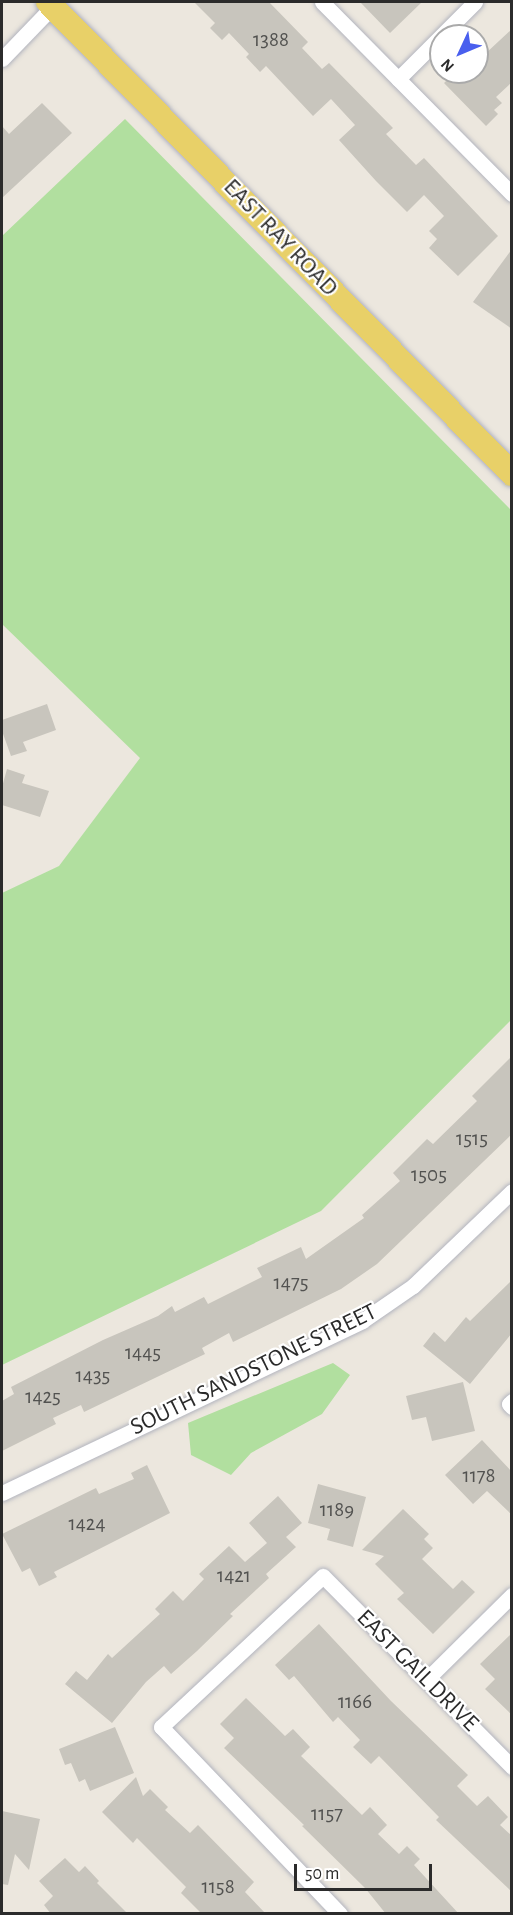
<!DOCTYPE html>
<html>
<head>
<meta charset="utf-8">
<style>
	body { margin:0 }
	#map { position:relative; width:513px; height:1915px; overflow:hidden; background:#ece7de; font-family:"Alegreya Sans",sans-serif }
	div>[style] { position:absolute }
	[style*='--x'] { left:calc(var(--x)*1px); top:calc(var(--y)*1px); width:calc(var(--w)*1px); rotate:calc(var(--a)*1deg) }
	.green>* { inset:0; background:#b1df9f }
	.building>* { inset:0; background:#c8c5bd }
	.roads { filter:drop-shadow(0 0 2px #b2b4be) drop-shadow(0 0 2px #b2b4be) }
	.minor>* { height:15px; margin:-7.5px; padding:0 7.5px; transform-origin:7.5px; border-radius:7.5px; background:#fff }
	.primary>* { height:24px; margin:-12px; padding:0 12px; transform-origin:12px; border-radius:12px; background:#e8d068 }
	span { translate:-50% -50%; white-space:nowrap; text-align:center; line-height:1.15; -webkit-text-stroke:4.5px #fff; paint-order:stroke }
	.number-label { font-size:21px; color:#525250 }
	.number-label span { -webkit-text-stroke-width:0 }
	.street-label { font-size:24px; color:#2b2b2b }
	.frame { position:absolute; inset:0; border:3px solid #2b2b2b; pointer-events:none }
	.north { position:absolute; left:429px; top:24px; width:60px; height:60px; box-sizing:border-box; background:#fff; border:2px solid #aaa; border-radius:50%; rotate:226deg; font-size:16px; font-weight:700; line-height:24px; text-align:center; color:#2b2b2b }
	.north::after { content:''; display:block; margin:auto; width:21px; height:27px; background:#495fee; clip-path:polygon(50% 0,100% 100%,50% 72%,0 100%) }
	.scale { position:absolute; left:294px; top:1864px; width:138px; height:27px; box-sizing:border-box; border:3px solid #2b2b2b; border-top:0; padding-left:8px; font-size:18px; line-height:21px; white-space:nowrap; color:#2b2b2b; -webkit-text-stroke:4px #fff; paint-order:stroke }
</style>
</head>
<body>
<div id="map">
	<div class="green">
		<i style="clip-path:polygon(125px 119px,511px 510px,511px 1020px,321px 1211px,2px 1365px,2px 893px,59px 866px,140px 758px,2px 624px,2px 236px)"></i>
		<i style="clip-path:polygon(333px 1363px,350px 1375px,322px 1414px,251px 1453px,231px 1475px,191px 1455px,188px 1423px)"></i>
	</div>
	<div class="building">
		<i style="clip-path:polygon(194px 2px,269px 2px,308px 42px,302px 48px,322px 69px,329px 63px,393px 128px,386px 134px,416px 165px,424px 158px,498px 236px,458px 276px,429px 248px,437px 239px,429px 231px,444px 216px,424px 195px,407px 212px,376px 181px,339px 140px,355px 125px,331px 99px,313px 116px,266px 66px,260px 72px,246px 57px,249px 54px,229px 33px,222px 40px,210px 28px,215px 23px)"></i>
		<i style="clip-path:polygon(360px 2px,422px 2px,390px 33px)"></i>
		<i style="clip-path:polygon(512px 29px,512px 82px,496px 97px,502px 103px,494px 110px,498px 114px,486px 126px,444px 83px,455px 72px,477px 72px,477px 45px,485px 54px)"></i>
		<i style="clip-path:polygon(42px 103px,72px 133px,2px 198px,2px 126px,9px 134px)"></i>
		<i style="clip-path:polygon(512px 249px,512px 329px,473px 302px)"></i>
		<i style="clip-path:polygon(47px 704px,56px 730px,23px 742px,27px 751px,11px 756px,2px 731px,2px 720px)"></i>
		<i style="clip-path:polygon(7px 769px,25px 775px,22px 783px,49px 791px,40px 817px,2px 805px,2px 787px)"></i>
		<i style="clip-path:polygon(512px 1056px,512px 1134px,377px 1264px,341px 1289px,233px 1342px,229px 1333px,202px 1348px,205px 1354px,84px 1412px,81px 1405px,53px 1418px,56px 1424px,2px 1451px,2px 1401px,14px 1394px,11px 1387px,103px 1340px,158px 1316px,172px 1306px,175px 1312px,204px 1297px,208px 1304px,262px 1277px,257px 1268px,301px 1247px,306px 1259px,364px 1218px,362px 1215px,400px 1181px,393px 1173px,427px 1139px,433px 1144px,477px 1101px,472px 1096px)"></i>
		<i style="clip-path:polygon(512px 1280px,512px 1333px,470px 1384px,423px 1346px,434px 1332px,445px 1342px,466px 1317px,470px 1321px)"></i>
		<i style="clip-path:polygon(463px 1382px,475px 1431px,432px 1441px,426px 1417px,412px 1420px,406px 1396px)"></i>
		<i style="clip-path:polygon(482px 1440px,512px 1472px,512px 1515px,487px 1491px,473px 1504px,445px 1475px)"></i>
		<i style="clip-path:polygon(147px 1465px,170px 1513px,54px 1572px,57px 1577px,39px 1586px,30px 1568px,22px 1572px,2px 1534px,96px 1488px,99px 1494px,134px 1479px,131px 1473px)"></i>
		<i style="clip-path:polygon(318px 1484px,366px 1497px,353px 1547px,327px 1540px,330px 1529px,308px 1523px)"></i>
		<i style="clip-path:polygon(278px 1496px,302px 1523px,286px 1537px,296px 1547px,266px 1574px,269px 1578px,230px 1614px,233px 1616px,197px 1651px,171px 1674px,164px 1666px,146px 1682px,112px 1723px,65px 1684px,76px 1671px,87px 1680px,108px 1654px,112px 1658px,160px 1614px,155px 1609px,173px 1591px,183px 1601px,204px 1579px,199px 1574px,229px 1546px,245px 1562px,267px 1543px,249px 1523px)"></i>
		<i style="clip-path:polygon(403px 1509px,429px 1534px,424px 1539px,433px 1548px,422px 1559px,453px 1589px,462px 1580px,475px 1592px,433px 1634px,397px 1599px,404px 1593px,375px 1564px,384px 1556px,362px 1550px)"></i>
		<i style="clip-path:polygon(319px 1624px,391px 1701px,468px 1775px,457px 1786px,477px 1806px,488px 1796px,508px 1817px,500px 1825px,512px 1836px,512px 1892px,436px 1820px,439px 1817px,379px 1756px,371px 1764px,353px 1747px,360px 1740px,338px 1717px,333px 1722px,294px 1676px,289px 1680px,275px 1665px)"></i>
		<i style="clip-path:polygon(512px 1633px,512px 1715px,485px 1689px,495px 1679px,480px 1664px)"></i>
		<i style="clip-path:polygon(246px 1698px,285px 1736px,293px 1729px,310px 1747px,301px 1756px,362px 1815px,370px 1807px,387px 1825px,378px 1834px,399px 1854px,407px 1846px,420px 1859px,414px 1865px,459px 1914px,386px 1914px,365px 1888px,302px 1826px,304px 1825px,224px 1748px,234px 1738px,220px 1724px)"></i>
		<i style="clip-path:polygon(115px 1727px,134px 1773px,90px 1791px,85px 1779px,79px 1782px,71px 1763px,65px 1765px,59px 1749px)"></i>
		<i style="clip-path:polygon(136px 1777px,143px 1796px,150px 1789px,168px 1807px,165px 1810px,190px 1833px,198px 1825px,254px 1882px,245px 1892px,266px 1914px,202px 1914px,181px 1893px,186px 1887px,137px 1838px,133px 1843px,102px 1812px)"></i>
		<i style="clip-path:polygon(2px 1811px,40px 1819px,29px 1870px,15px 1854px,8px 1885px,2px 1884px)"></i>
		<i style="clip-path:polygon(65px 1858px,79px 1872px,85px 1866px,99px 1881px,97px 1883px,128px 1914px,51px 1914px,44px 1905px,53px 1896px,39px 1881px)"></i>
	</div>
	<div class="roads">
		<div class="minor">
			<i style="--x:322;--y:2;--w:270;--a:45.3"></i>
			<i style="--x:2;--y:59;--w:74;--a:-46.1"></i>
			<i style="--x:398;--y:79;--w:109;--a:-45"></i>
			<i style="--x:512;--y:1401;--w:4;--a:135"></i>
			<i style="--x:509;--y:1404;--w:4;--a:45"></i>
			<i style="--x:2;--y:1493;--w:399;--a:-25.5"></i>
			<i style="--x:362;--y:1321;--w:62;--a:-34.5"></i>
			<i style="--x:413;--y:1286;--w:137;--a:-43.8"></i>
			<i style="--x:426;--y:1680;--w:121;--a:-44.7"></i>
			<i style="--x:340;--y:1914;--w:259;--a:-133.7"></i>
			<i style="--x:161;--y:1727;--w:221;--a:-43"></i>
			<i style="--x:323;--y:1576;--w:269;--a:45.3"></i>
		</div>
		<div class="primary">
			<i style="--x:48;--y:2;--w:662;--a:45.49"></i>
		</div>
	</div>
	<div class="number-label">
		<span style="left:271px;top:40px">1388</span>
		<span style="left:472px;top:1139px">1515</span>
		<span style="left:429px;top:1175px">1505</span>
		<span style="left:291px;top:1283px">1475</span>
		<span style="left:143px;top:1353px">1445</span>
		<span style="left:93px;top:1376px">1435</span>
		<span style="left:43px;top:1397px">1425</span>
		<span style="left:479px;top:1476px">1178</span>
		<span style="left:337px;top:1510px">1189</span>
		<span style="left:87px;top:1524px">1424</span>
		<span style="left:234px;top:1576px">1421</span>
		<span style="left:355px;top:1702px">1166</span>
		<span style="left:327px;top:1814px">1157</span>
		<span style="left:218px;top:1887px">1158</span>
	</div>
	<div class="street-label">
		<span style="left:280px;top:238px;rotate:46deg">EAST RAY ROAD</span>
		<span style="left:254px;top:1370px;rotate:-26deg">SOUTH SANDSTONE STREET</span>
		<span style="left:417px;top:1671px;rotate:45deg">EAST GAIL DRIVE</span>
	</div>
	<div class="frame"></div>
	<div class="north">N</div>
	<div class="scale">50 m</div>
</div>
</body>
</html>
